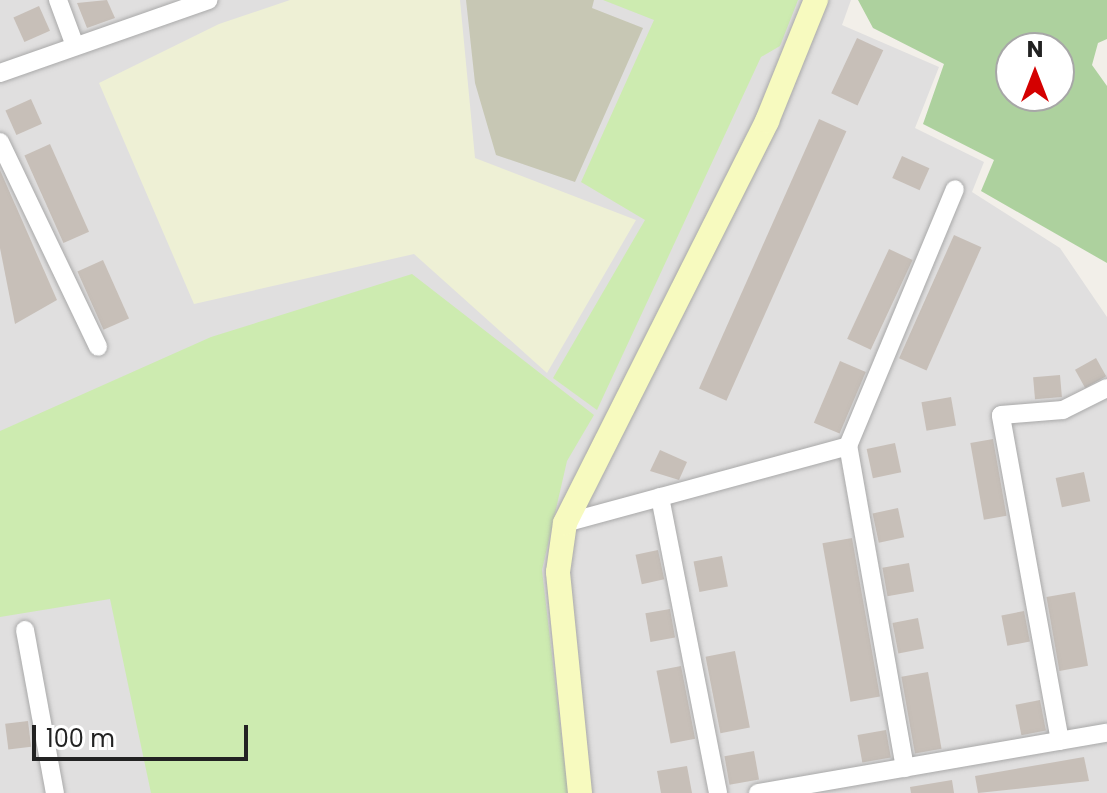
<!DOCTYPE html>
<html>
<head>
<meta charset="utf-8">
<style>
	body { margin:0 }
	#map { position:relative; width:1107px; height:793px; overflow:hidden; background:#f2efe9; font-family:Poppins,sans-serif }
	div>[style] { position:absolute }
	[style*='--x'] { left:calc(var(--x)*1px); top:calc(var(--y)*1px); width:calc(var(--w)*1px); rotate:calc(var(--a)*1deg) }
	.residential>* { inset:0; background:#e0dfdf }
	.construction>* { inset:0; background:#c7c7b4 }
	.farmland>* { inset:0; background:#eef0d5 }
	.grass>* { inset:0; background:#cdebb0 }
	.forest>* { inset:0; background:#add19e }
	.building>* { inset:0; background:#c7bfb8; transform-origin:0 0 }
	.roads { filter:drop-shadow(0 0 2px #a9a9a9) drop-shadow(0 0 2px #a9a9a9) }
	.minor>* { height:18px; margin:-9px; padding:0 9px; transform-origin:9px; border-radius:9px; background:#fff }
	.secondary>* { height:24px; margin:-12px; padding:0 12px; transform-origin:12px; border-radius:12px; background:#f7fabf }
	span { translate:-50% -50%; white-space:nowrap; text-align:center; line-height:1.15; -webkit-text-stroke:7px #fff; paint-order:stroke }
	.north { position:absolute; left:995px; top:32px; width:80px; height:80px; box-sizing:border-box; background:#fff; border:2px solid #a7a7a7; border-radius:50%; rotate:0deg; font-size:22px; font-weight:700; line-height:32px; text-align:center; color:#222 }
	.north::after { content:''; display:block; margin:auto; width:28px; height:36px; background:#d40000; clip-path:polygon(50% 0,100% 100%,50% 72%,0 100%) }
	.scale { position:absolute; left:32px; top:725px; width:216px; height:36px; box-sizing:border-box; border:4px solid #222; border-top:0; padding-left:10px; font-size:24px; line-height:28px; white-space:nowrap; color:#222; -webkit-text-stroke:6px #fff; paint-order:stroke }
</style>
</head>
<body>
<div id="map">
	<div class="residential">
		<i style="clip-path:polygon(0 0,851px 0,842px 25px,939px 67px,915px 128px,984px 162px,972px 192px,1060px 248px,1107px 317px,1107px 793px,0 793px)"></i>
	</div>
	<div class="construction">
		<i style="clip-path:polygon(466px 0,594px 0,592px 8px,643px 28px,575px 182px,496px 155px,475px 83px)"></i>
	</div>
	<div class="farmland">
		<i style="clip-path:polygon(290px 0,460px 0,475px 158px,636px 220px,547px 373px,414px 254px,194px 304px,99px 83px,219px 24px)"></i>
	</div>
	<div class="grass">
		<i style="clip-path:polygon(603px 0,798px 0,780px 46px,761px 57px,597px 410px,553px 378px,645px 220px,581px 182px,654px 20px)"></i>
		<i style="clip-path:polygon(412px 274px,594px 415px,567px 461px,542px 570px,568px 793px,151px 793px,110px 599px,0 617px,0 431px,211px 337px)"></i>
	</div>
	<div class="forest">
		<i style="clip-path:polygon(evenodd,858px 0,1107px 0,1107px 39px,1098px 43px,1092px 65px,1107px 86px,1107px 263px,981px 191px,994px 160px,923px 124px,944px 64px,873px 28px,858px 0,1011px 48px,1059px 48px,1059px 96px,1011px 96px,1011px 48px)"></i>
	</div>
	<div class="building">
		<i style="clip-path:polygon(107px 0,115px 18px,87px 28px,77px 3px)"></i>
		<i style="left:39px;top:6px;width:27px;height:28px;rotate:66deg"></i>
		<i style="left:857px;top:38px;width:29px;height:61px;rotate:25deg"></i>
		<i style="left:31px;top:99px;width:27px;height:28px;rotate:66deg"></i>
		<i style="left:819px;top:119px;width:30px;height:295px;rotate:24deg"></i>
		<i style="left:50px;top:144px;width:96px;height:28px;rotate:66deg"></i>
		<i style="left:902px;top:156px;width:30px;height:24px;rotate:24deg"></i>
		<i style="clip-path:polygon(0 170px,57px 300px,15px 324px,0 248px)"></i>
		<i style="left:954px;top:235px;width:30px;height:135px;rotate:24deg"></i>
		<i style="left:889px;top:249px;width:26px;height:99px;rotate:25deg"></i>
		<i style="left:103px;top:260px;width:64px;height:28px;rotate:66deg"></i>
		<i style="left:1096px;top:358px;width:21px;height:24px;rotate:61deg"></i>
		<i style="left:840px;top:361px;width:28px;height:67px;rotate:23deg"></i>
		<i style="left:1060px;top:375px;width:22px;height:27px;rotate:85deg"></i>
		<i style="left:951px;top:397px;width:29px;height:30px;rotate:80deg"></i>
		<i style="left:993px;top:439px;width:78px;height:23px;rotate:80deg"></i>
		<i style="left:895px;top:443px;width:30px;height:29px;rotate:78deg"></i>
		<i style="clip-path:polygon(660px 450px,687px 462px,679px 480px,650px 471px)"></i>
		<i style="left:1084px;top:472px;width:30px;height:29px;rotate:78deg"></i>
		<i style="left:898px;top:508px;width:30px;height:26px;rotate:78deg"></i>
		<i style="left:852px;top:538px;width:161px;height:30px;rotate:80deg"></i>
		<i style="left:658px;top:550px;width:30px;height:23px;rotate:78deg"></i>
		<i style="left:722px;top:556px;width:31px;height:29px;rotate:79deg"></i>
		<i style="left:909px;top:563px;width:29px;height:27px;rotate:80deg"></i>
		<i style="left:1075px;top:592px;width:75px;height:29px;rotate:80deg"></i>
		<i style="left:670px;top:609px;width:29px;height:25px;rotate:80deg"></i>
		<i style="left:1024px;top:611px;width:31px;height:23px;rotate:79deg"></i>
		<i style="left:918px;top:618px;width:31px;height:26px;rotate:79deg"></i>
		<i style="left:735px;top:651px;width:78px;height:30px;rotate:79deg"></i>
		<i style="left:681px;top:666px;width:74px;height:25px;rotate:79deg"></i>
		<i style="left:928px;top:672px;width:78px;height:27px;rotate:80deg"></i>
		<i style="left:1040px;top:700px;width:31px;height:25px;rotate:79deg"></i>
		<i style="left:28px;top:721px;width:26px;height:23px;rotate:83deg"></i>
		<i style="left:886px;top:730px;width:28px;height:29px;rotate:80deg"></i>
		<i style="left:754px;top:751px;width:29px;height:30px;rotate:80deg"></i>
		<i style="clip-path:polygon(1084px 757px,1089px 781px,978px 793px,975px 776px)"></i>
		<i style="clip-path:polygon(687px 766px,692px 793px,661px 793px,657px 771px)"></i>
		<i style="clip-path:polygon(952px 780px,954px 793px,911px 793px,910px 787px)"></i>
	</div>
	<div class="roads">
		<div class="minor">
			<i style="--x:58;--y:0;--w:49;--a:69.7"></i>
			<i style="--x:0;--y:73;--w:221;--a:-19.3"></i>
			<i style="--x:0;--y:142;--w:227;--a:64.4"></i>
			<i style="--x:660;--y:497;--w:302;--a:78.9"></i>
			<i style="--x:565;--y:523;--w:293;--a:-15.2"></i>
			<i style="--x:25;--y:630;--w:166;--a:79.6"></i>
			<i style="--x:1060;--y:741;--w:331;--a:-100.3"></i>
			<i style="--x:1001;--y:415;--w:62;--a:-4.6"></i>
			<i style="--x:1063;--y:410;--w:49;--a:-26.6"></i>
			<i style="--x:905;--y:768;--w:327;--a:-100"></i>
			<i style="--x:848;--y:446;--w:278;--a:-67.4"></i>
			<i style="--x:758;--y:793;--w:354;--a:-9.8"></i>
		</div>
		<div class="secondary">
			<i style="--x:580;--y:793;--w:222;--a:-95.7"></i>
			<i style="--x:558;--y:572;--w:49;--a:-81.9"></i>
			<i style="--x:565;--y:523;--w:450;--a:-63.3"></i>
			<i style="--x:767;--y:121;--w:131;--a:-68"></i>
		</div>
	</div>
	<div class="north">N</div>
	<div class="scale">100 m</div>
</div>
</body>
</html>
